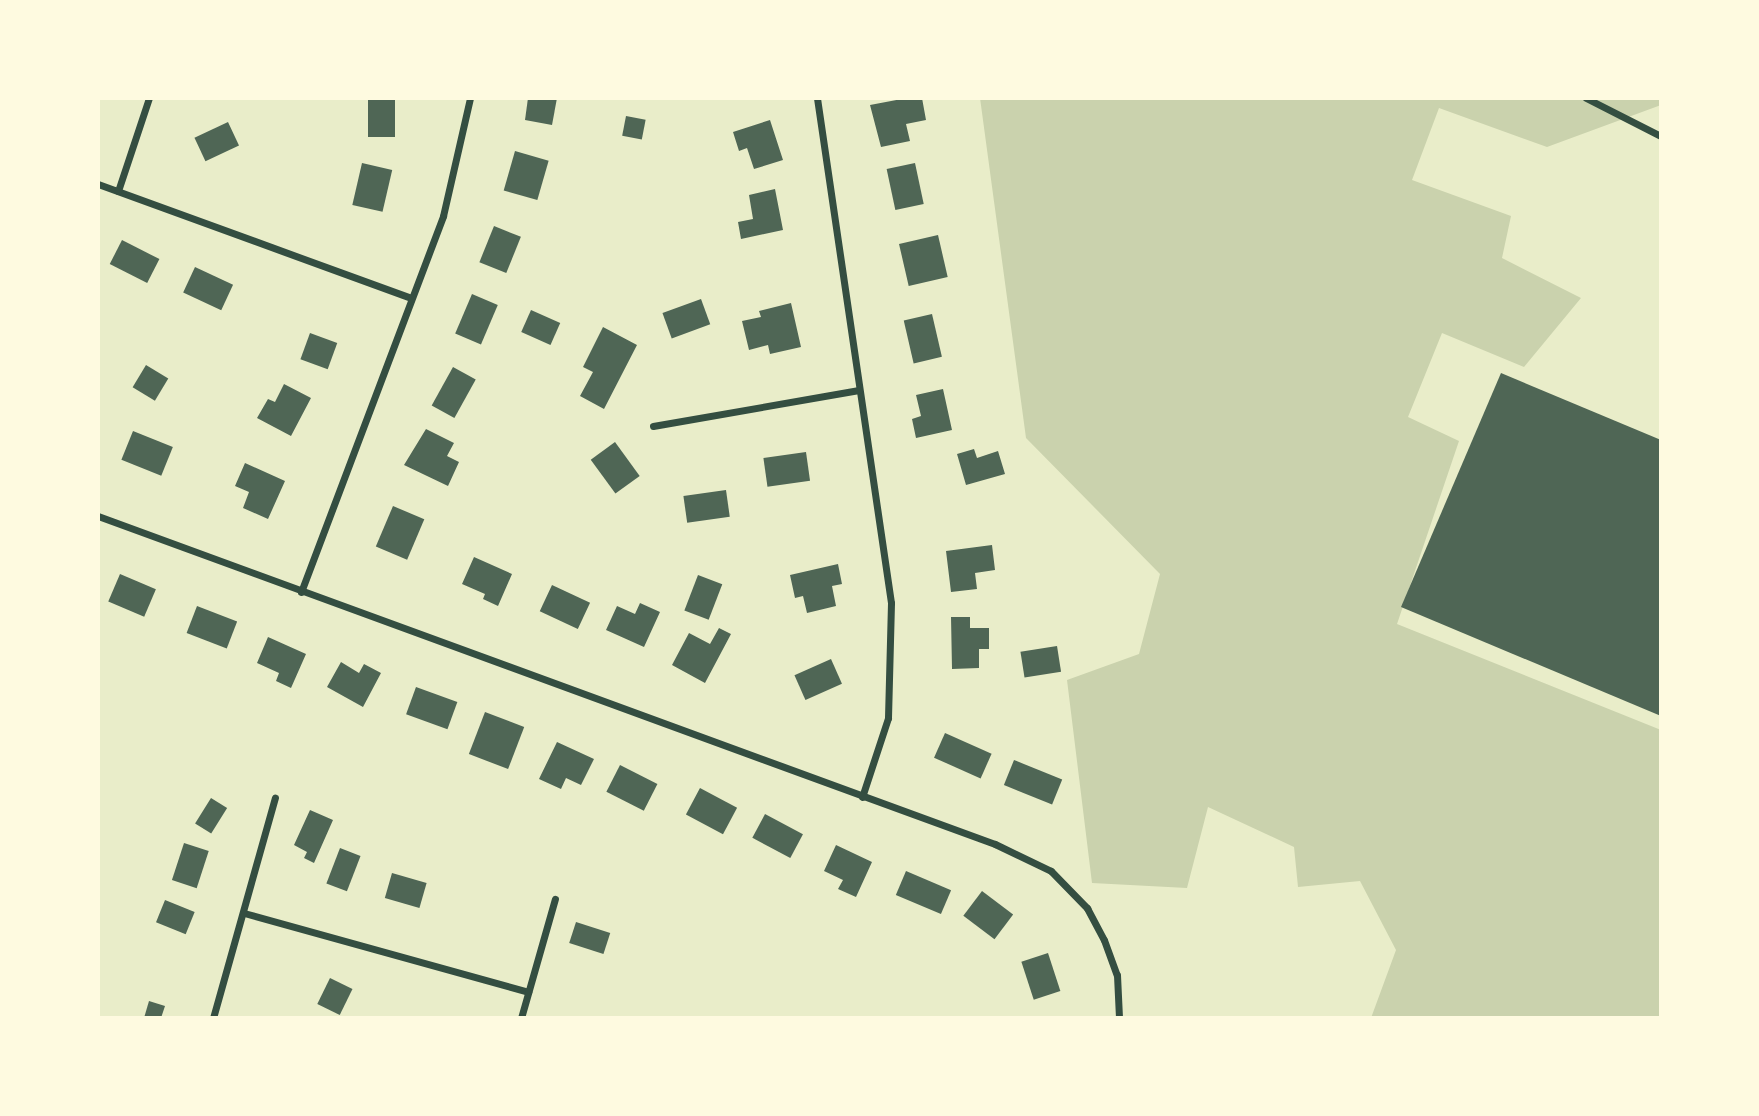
<!DOCTYPE html>
<html>
<head>
<meta charset="utf-8">
<style>
	body { margin:0 }
	#map { position:relative; width:1759px; height:1116px; overflow:hidden; background:#e9edc9; font-family:Cabin,sans-serif }
	div>[style] { position:absolute }
	[style*='--x'] { left:calc(var(--x)*1px); top:calc(var(--y)*1px); width:calc(var(--w)*1px); rotate:calc(var(--a)*1deg) }
	.green>* { inset:0; background:#cad2ad }
	.building>* { inset:0; background:#4f6655; transform-origin:0 0 }
	.minor>* { height:7px; margin:-3.5px; padding:0 3.5px; transform-origin:3.5px; border-radius:3.5px; background:#344e41 }
	span { translate:-50% -50%; white-space:nowrap; text-align:center; line-height:1.15; -webkit-text-stroke:7px #fefae0; paint-order:stroke }
	.frame { position:absolute; inset:0; border:100px solid #fefae0; pointer-events:none }
</style>
</head>
<body>
<div id="map">
	<div class="green">
		<i style="clip-path:polygon(980px 98px,1661px 98px,1661px 105px,1547px 147px,1439px 108px,1412px 180px,1511px 216px,1502px 258px,1581px 298px,1524px 367px,1442px 333px,1408px 417px,1459px 441px,1397px 624px,1661px 730px,1661px 1018px,1371px 1018px,1396px 950px,1360px 881px,1298px 887px,1294px 847px,1208px 807px,1187px 888px,1092px 883px,1067px 680px,1139px 654px,1160px 574px,1026px 438px)"></i>
	</div>
	<div class="building">
		<i style="left:368px;top:98px;width:27px;height:39px"></i>
		<i style="clip-path:polygon(528px 98px,557px 98px,552px 125px,525px 120px)"></i>
		<i style="clip-path:polygon(907px 98px,922px 98px,926px 120px,906px 124px,910px 141px,881px 147px,870px 105px)"></i>
		<i style="left:626px;top:116px;width:20px;height:20px;rotate:11deg"></i>
		<i style="clip-path:polygon(770px 120px,783px 160px,754px 169px,747px 148px,739px 151px,733px 132px)"></i>
		<i style="left:228px;top:122px;width:26px;height:37px;rotate:65deg"></i>
		<i style="left:515px;top:151px;width:35px;height:41px;rotate:16deg"></i>
		<i style="left:362px;top:163px;width:31px;height:43px;rotate:13deg"></i>
		<i style="left:915px;top:163px;width:42px;height:29px;rotate:78deg"></i>
		<i style="clip-path:polygon(775px 189px,783px 230px,741px 239px,738px 222px,753px 219px,749px 195px)"></i>
		<i style="left:494px;top:226px;width:29px;height:39px;rotate:22deg"></i>
		<i style="left:938px;top:235px;width:43px;height:40px;rotate:77deg"></i>
		<i style="left:122px;top:240px;width:42px;height:27px;rotate:27deg"></i>
		<i style="left:195px;top:267px;width:42px;height:28px;rotate:25deg"></i>
		<i style="left:472px;top:294px;width:28px;height:43px;rotate:23deg"></i>
		<i style="left:701px;top:299px;width:27px;height:41px;rotate:70deg"></i>
		<i style="clip-path:polygon(791px 303px,801px 347px,770px 354px,768px 345px,749px 350px,742px 321px,761px 317px,759px 311px)"></i>
		<i style="left:531px;top:310px;width:32px;height:24px;rotate:24deg"></i>
		<i style="left:932px;top:314px;width:44px;height:29px;rotate:77deg"></i>
		<i style="clip-path:polygon(603px 327px,637px 345px,604px 409px,580px 396px,593px 372px,583px 367px)"></i>
		<i style="left:310px;top:333px;width:29px;height:28px;rotate:20deg"></i>
		<i style="left:146px;top:365px;width:26px;height:26px;rotate:31deg"></i>
		<i style="left:453px;top:367px;width:26px;height:44px;rotate:29deg"></i>
		<i style="clip-path:polygon(1501px 373px,1661px 440px,1661px 716px,1401px 607px)"></i>
		<i style="clip-path:polygon(284px 384px,311px 398px,291px 436px,257px 418px,268px 399px,275px 402px)"></i>
		<i style="clip-path:polygon(943px 389px,952px 430px,916px 438px,912px 419px,921px 416px,916px 395px)"></i>
		<i style="clip-path:polygon(426px 429px,454px 443px,447px 456px,459px 462px,448px 486px,404px 465px)"></i>
		<i style="left:133px;top:431px;width:43px;height:31px;rotate:22deg"></i>
		<i style="left:615px;top:442px;width:42px;height:30px;rotate:54deg"></i>
		<i style="clip-path:polygon(974px 449px,977px 458px,998px 451px,1005px 474px,966px 485px,957px 454px)"></i>
		<i style="left:806px;top:452px;width:29px;height:43px;rotate:82deg"></i>
		<i style="clip-path:polygon(245px 463px,285px 481px,268px 519px,243px 508px,249px 492px,235px 486px)"></i>
		<i style="left:726px;top:490px;width:27px;height:43px;rotate:82deg"></i>
		<i style="left:393px;top:506px;width:34px;height:44px;rotate:23deg"></i>
		<i style="clip-path:polygon(992px 545px,995px 570px,975px 573px,977px 589px,951px 592px,946px 551px)"></i>
		<i style="clip-path:polygon(474px 557px,512px 574px,498px 606px,483px 599px,485px 594px,462px 584px)"></i>
		<i style="clip-path:polygon(838px 564px,842px 584px,832px 586px,836px 606px,807px 613px,803px 596px,795px 598px,790px 575px)"></i>
		<i style="left:120px;top:574px;width:39px;height:30px;rotate:23deg"></i>
		<i style="left:698px;top:575px;width:26px;height:38px;rotate:21deg"></i>
		<i style="left:552px;top:585px;width:42px;height:29px;rotate:25deg"></i>
		<i style="clip-path:polygon(640px 603px,660px 612px,644px 647px,606px 630px,617px 606px,635px 614px)"></i>
		<i style="left:197px;top:606px;width:43px;height:29px;rotate:21deg"></i>
		<i style="clip-path:polygon(951px 617px,970px 617px,970px 628px,989px 628px,989px 649px,979px 649px,979px 668px,952px 669px)"></i>
		<i style="clip-path:polygon(719px 628px,731px 634px,705px 683px,672px 665px,689px 633px,710px 644px)"></i>
		<i style="clip-path:polygon(268px 637px,306px 654px,291px 688px,276px 681px,279px 673px,257px 663px)"></i>
		<i style="left:1057px;top:646px;width:26px;height:37px;rotate:81deg"></i>
		<i style="left:831px;top:659px;width:27px;height:40px;rotate:66deg"></i>
		<i style="clip-path:polygon(341px 662px,359px 673px,364px 664px,381px 673px,363px 707px,327px 687px)"></i>
		<i style="left:416px;top:687px;width:44px;height:29px;rotate:20deg"></i>
		<i style="left:485px;top:712px;width:42px;height:45px;rotate:21deg"></i>
		<i style="left:945px;top:733px;width:51px;height:27px;rotate:24deg"></i>
		<i style="clip-path:polygon(557px 742px,594px 759px,581px 785px,566px 778px,561px 789px,539px 779px)"></i>
		<i style="left:1014px;top:760px;width:52px;height:27px;rotate:22deg"></i>
		<i style="left:620px;top:765px;width:42px;height:30px;rotate:27deg"></i>
		<i style="left:700px;top:788px;width:42px;height:30px;rotate:28deg"></i>
		<i style="left:211px;top:798px;width:19px;height:30px;rotate:32deg"></i>
		<i style="clip-path:polygon(310px 810px,333px 820px,314px 863px,304px 858px,307px 852px,294px 845px)"></i>
		<i style="left:765px;top:814px;width:43px;height:27px;rotate:28deg"></i>
		<i style="left:184px;top:843px;width:26px;height:39px;rotate:18deg"></i>
		<i style="clip-path:polygon(836px 845px,872px 862px,856px 897px,838px 889px,843px 880px,824px 871px)"></i>
		<i style="left:340px;top:848px;width:22px;height:38px;rotate:21deg"></i>
		<i style="left:906px;top:871px;width:49px;height:26px;rotate:23deg"></i>
		<i style="left:392px;top:873px;width:36px;height:26px;rotate:16deg"></i>
		<i style="left:982px;top:891px;width:39px;height:31px;rotate:37deg"></i>
		<i style="left:165px;top:900px;width:32px;height:24px;rotate:22deg"></i>
		<i style="left:576px;top:922px;width:36px;height:22px;rotate:18deg"></i>
		<i style="left:1048px;top:953px;width:40px;height:28px;rotate:72deg"></i>
		<i style="left:330px;top:978px;width:25px;height:29px;rotate:26deg"></i>
		<i style="clip-path:polygon(149px 1001px,165px 1006px,161px 1018px,144px 1018px)"></i>
	</div>
	<div class="minor">
		<i style="--x:817;--y:98;--w:510;--a:81.66"></i>
		<i style="--x:891;--y:603;--w:115;--a:91.5"></i>
		<i style="--x:888;--y:718;--w:83;--a:108.2"></i>
		<i style="--x:1586;--y:98;--w:84;--a:26.9"></i>
		<i style="--x:98;--y:184;--w:333;--a:20"></i>
		<i style="--x:118;--y:191;--w:98;--a:-71.6"></i>
		<i style="--x:653;--y:426;--w:209;--a:-9.9"></i>
		<i style="--x:98;--y:516;--w:955;--a:20.09"></i>
		<i style="--x:995;--y:844;--w:62;--a:25.7"></i>
		<i style="--x:1051;--y:871;--w:52;--a:45.8"></i>
		<i style="--x:1087;--y:908;--w:36;--a:62"></i>
		<i style="--x:1104;--y:940;--w:37;--a:70"></i>
		<i style="--x:1117;--y:975;--w:43;--a:87.3"></i>
		<i style="--x:301;--y:592;--w:402;--a:-69.3"></i>
		<i style="--x:443;--y:216;--w:121;--a:-77.1"></i>
		<i style="--x:244;--y:913;--w:295;--a:15.5"></i>
		<i style="--x:213;--y:1018;--w:229;--a:-74.3"></i>
		<i style="--x:521;--y:1018;--w:124;--a:-74.1"></i>
	</div>
	<div class="frame"></div>
</div>
</body>
</html>
